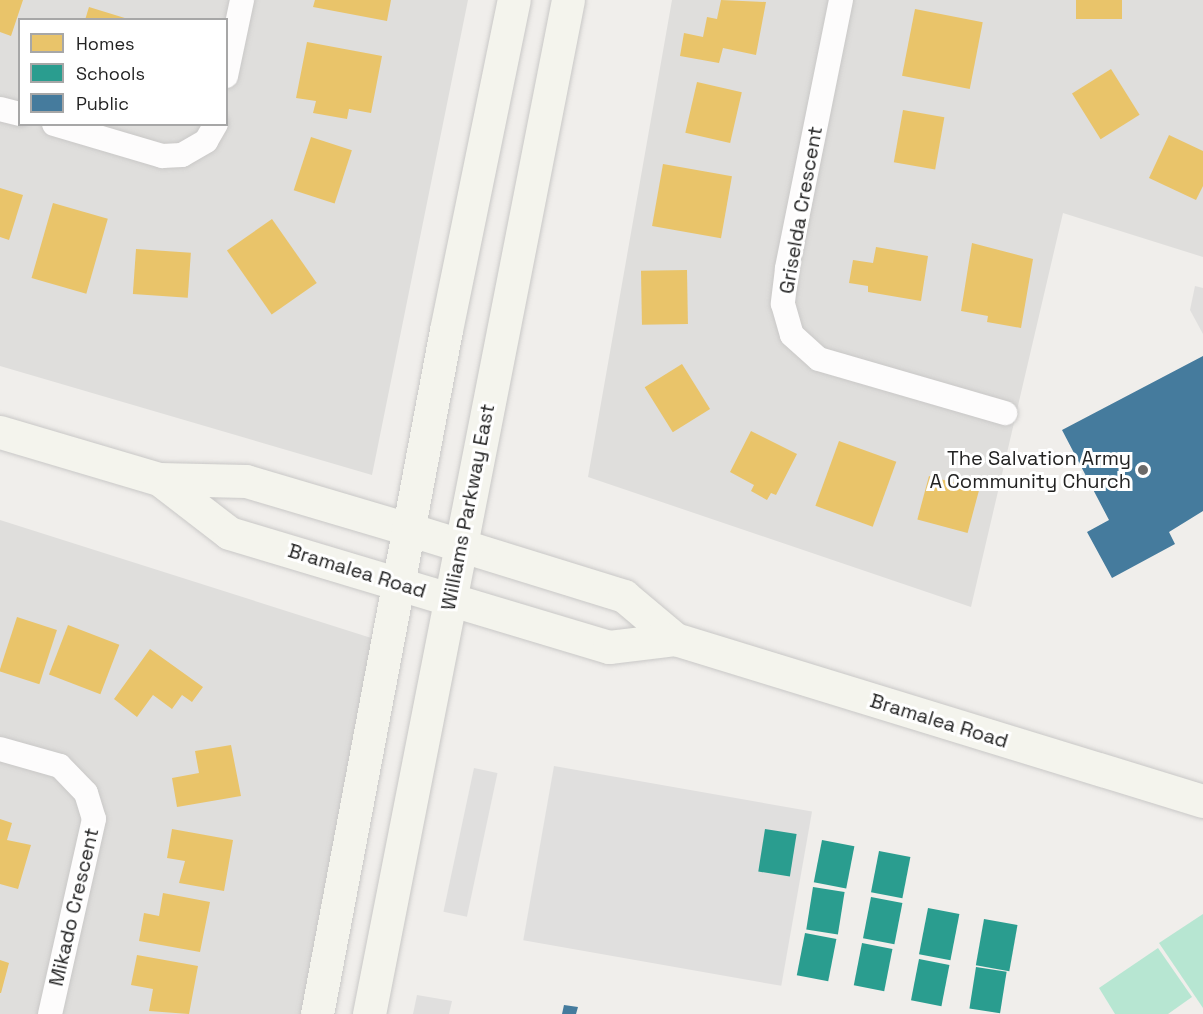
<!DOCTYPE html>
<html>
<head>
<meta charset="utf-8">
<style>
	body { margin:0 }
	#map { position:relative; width:1203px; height:1014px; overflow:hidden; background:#f0eeeb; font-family:"Space Grotesk",sans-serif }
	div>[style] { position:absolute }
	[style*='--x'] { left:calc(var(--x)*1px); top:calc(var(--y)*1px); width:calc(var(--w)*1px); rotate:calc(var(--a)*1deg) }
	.residential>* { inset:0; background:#dfdedc }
	.pitch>* { inset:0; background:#b7e6d2 }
	.parking>* { inset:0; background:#e0dfde; transform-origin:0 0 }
	.homes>* { inset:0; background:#e9c46a; transform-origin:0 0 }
	.schools>* { inset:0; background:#2a9d8f; transform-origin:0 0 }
	.public>* { inset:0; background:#457b9d }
	.roads { filter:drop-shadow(0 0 2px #c9c8c7) drop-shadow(0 0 2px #c9c8c7) }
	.minor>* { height:24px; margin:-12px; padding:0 12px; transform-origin:12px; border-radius:12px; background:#fdfcfc }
	.secondary>* { height:33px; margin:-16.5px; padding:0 16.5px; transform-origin:16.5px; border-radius:16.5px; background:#f4f4ed }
	.dots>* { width:16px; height:16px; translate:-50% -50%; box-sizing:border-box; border:3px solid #fff; border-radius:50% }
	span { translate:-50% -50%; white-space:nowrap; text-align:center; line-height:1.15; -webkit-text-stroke:6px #fff; paint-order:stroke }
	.street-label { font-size:20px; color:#222 }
	.poi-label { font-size:20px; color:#222 }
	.right { translate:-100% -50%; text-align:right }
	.legend { position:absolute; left:18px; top:18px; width:210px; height:108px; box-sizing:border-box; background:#fff; border:2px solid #a7a7a7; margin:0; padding:8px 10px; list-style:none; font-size:18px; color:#222 }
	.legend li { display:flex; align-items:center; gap:12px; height:30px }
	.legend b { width:30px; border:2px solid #a7a7a7 }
</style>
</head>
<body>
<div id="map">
	<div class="residential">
		<i style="clip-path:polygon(evenodd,0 0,468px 0,372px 475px,0 366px,0 0,20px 20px,226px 20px,226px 124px,20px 124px,20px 20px)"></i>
		<i style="clip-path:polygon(672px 0,1203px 0,1203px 257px,1063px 213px,971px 607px,588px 477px)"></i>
		<i style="clip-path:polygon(0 520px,387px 643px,304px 1014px,0 1014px)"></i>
	</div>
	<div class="pitch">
		<i style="clip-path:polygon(1203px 914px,1203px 1008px,1159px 943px)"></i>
		<i style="clip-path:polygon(1158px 948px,1192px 997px,1168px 1014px,1115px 1014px,1099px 988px)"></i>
	</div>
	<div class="parking">
		<i style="clip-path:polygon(1195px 286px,1203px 288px,1203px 334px,1190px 310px)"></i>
		<i style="left:554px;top:766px;width:262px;height:177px;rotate:10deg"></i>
		<i style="left:474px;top:768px;width:24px;height:147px;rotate:12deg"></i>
		<i style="clip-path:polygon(417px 995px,452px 1001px,449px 1014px,413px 1014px)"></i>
	</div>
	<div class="homes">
		<i style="clip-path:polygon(0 0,23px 0,11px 36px,0 32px)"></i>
		<i style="clip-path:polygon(315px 0,391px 0,387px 21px,313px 7px)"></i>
		<i style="clip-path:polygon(721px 0,766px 2px,756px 55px,723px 48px,719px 63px,680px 56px,684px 33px,703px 37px,707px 17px,717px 19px)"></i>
		<i style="left:1076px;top:0;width:46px;height:19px"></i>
		<i style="clip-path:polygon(89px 7px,128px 19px,128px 20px,85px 20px)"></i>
		<i style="left:915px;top:9px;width:69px;height:68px;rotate:11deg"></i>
		<i style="clip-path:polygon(307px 42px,382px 56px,371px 113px,349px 109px,347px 119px,313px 113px,316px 101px,296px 98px)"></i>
		<i style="left:1111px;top:69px;width:54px;height:46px;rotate:58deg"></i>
		<i style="left:697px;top:82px;width:46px;height:52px;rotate:13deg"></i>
		<i style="left:903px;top:110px;width:42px;height:53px;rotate:10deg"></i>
		<i style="clip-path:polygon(1169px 135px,1203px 151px,1203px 186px,1196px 200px,1149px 178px)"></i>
		<i style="left:311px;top:137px;width:43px;height:56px;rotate:18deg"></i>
		<i style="left:663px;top:164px;width:70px;height:63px;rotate:10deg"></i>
		<i style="clip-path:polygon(0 188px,23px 195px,9px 240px,0 237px)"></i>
		<i style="left:53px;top:203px;width:57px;height:78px;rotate:16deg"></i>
		<i style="left:272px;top:219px;width:78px;height:55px;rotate:55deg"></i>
		<i style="clip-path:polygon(972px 243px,1033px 259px,1021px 328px,987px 322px,988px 316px,961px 311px)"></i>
		<i style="clip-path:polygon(876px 247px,928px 256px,921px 301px,868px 292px,868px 286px,849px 283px,853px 260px,873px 263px)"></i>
		<i style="left:136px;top:249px;width:55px;height:45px;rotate:4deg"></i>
		<i style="left:687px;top:270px;width:54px;height:46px;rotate:89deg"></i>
		<i style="left:682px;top:364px;width:53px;height:44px;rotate:58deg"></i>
		<i style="clip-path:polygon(751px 431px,797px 454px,776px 495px,771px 493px,767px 500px,751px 491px,754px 485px,730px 472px)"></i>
		<i style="left:839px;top:441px;width:61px;height:69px;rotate:20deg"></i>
		<i style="left:929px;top:476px;width:52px;height:45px;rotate:15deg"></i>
		<i style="left:17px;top:617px;width:42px;height:57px;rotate:18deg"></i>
		<i style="left:68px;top:625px;width:55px;height:53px;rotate:21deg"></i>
		<i style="clip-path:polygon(150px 649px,203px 687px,192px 702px,182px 695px,172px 709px,153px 695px,137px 717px,114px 699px)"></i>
		<i style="clip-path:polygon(231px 745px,241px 796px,177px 807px,172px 778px,199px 773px,195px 751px)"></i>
		<i style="clip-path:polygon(0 819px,12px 823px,7px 840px,31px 845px,18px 889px,0 884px)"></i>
		<i style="clip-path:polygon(172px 829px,233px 840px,224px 891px,179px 883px,185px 861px,167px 858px)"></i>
		<i style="clip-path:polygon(163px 893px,210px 902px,200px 952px,139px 941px,144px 913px,159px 916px)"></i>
		<i style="clip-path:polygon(137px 955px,198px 966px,189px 1014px,149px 1011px,153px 989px,131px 985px)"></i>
		<i style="clip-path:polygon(0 960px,9px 963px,1px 993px,0 993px)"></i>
	</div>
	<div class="schools">
		<i style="left:765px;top:829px;width:32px;height:43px;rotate:9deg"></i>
		<i style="left:822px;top:840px;width:33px;height:43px;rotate:11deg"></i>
		<i style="left:879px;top:851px;width:32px;height:42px;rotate:11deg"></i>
		<i style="left:813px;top:887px;width:32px;height:43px;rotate:9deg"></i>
		<i style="left:871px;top:897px;width:32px;height:42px;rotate:11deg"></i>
		<i style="left:928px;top:908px;width:32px;height:47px;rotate:11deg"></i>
		<i style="left:984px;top:919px;width:34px;height:47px;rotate:10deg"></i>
		<i style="left:805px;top:933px;width:32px;height:43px;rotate:11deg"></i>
		<i style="left:862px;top:943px;width:31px;height:43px;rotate:11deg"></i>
		<i style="left:919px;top:959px;width:31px;height:42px;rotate:11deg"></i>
		<i style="left:976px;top:967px;width:31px;height:42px;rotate:9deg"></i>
	</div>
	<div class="public">
		<i style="clip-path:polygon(1203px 356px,1203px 511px,1169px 532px,1175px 544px,1112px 578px,1087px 532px,1109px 520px,1062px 430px)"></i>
		<i style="clip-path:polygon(564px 1005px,578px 1007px,576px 1014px,562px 1014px)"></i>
	</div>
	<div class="roads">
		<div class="minor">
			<i style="--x:841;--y:0;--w:274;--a:101.4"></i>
			<i style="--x:787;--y:269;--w:35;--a:97"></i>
			<i style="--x:783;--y:304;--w:32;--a:74"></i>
			<i style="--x:792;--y:335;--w:36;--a:42"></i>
			<i style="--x:819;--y:359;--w:194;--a:16.2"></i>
			<i style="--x:226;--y:76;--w:78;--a:-78.1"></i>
			<i style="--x:0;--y:109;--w:21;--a:14"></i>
			<i style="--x:54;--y:124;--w:113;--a:16.5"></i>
			<i style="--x:162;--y:156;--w:20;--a:-3"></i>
			<i style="--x:182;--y:155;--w:28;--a:-30"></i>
			<i style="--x:206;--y:141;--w:20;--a:-60"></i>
			<i style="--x:0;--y:749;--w:62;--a:15.8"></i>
			<i style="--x:60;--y:766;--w:37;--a:46"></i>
			<i style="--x:86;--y:793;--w:27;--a:73"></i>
			<i style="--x:94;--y:819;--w:200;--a:102.7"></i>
		</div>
		<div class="secondary">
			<i style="--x:0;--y:432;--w:166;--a:16.5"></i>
			<i style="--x:159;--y:479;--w:87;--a:1.3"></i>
			<i style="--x:246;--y:481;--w:169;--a:16.5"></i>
			<i style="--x:408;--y:529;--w:226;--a:17.2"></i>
			<i style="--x:624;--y:596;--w:67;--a:40.1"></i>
			<i style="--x:675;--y:639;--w:552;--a:17.06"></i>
			<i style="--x:159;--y:479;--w:88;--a:37.6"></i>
			<i style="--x:229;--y:533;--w:397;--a:16.7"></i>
			<i style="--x:609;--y:647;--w:66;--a:-6.9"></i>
			<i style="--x:317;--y:1014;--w:696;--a:-79.32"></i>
			<i style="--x:446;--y:330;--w:337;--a:-78.4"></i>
			<i style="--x:369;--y:1014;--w:1033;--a:-78.9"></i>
		</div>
	</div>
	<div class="dots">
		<i style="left:1143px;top:470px;background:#6a6968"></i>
	</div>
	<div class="street-label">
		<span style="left:801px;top:210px;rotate:-80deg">Griselda Crescent</span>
		<span style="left:468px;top:507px;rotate:-79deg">Williams Parkway East</span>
		<span style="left:357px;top:571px;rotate:17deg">Bramalea Road</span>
		<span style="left:939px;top:721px;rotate:17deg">Bramalea Road</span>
		<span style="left:74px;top:907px;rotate:-77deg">Mikado Crescent</span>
	</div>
	<div class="poi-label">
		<span class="right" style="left:1131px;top:470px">The Salvation Army<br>A Community Church</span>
	</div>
	<ul class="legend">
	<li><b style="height:16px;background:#e9c46a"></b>Homes</li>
	<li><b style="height:16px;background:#2a9d8f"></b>Schools</li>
	<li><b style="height:16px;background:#457b9d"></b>Public</li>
	</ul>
</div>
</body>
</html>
